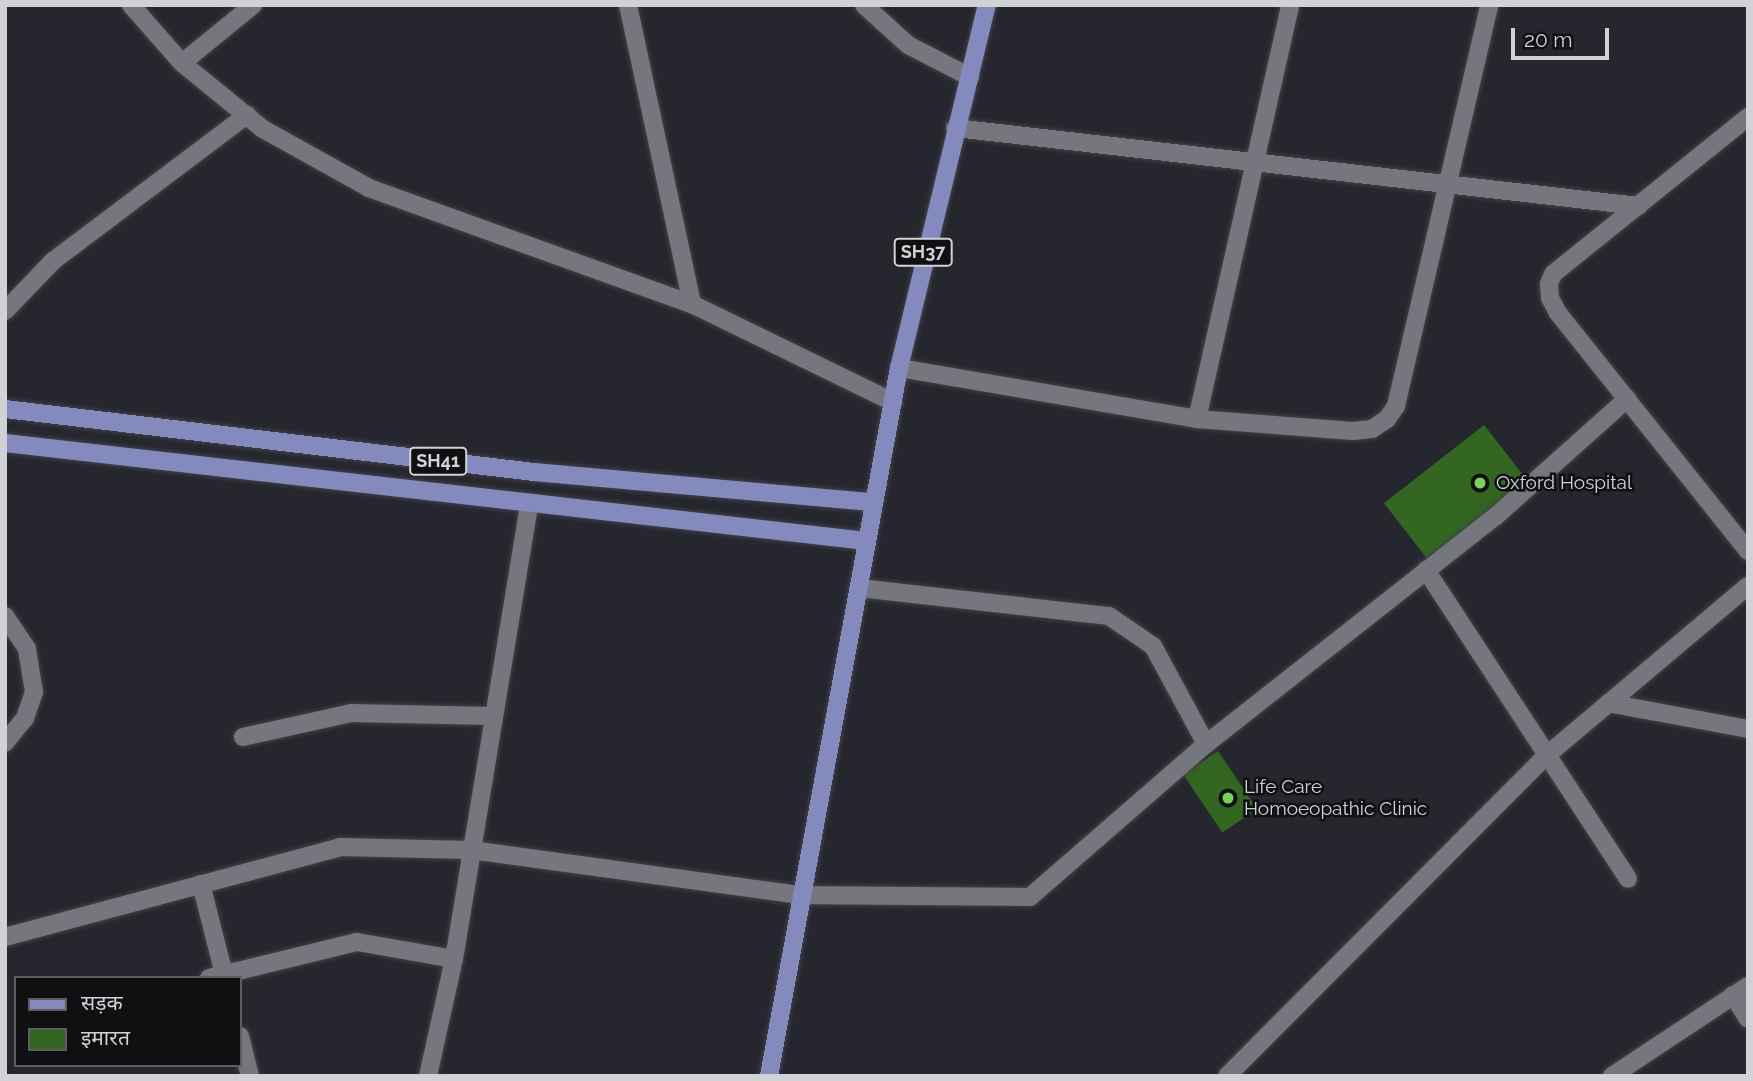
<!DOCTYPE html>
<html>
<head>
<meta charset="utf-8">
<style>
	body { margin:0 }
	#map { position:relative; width:1753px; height:1081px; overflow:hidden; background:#26272e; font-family:Raleway,"Noto Sans Devanagari",sans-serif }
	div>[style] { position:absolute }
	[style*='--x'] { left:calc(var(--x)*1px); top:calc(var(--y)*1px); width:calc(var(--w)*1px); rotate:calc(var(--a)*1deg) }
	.building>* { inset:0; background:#336620; transform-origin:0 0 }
	.roads { filter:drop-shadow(0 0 2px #414248) drop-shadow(0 0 2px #414248) }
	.minor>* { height:18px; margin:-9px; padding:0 9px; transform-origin:9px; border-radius:9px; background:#75767e }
	.primary>* { height:18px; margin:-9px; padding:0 9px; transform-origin:9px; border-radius:9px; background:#858abe }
	.dots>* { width:19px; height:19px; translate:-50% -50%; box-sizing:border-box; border:4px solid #101013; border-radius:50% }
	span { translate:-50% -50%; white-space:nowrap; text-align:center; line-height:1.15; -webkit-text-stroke:5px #101013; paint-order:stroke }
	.shield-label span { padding:2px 5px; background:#101013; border:2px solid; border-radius:5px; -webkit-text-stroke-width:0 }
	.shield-label { font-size:18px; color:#d1d2d6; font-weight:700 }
	.poi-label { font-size:19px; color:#d1d2d6 }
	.left { translate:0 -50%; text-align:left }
	.frame { position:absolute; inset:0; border:7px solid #d1d2d6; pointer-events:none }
	.legend { position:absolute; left:14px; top:976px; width:228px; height:91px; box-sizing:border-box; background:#101013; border:2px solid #5d5e61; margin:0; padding:9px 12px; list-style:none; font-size:21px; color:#d1d2d6 }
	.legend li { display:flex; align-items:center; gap:14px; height:35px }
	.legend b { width:35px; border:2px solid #5d5e61 }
	.scale { position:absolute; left:1511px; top:28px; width:98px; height:32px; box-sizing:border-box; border:4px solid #d1d2d6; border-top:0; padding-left:9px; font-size:21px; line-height:24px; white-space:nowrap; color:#d1d2d6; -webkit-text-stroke:5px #101013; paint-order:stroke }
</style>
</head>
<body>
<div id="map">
	<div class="building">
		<i style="left:1484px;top:425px;width:71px;height:127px;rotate:52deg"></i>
		<i style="left:1218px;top:751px;width:70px;height:42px;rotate:56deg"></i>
	</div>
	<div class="roads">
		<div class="minor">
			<i style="--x:131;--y:5;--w:77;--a:48.7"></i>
			<i style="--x:182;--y:63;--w:104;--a:39.2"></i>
			<i style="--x:263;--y:129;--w:121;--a:29.1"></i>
			<i style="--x:369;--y:188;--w:343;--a:19.8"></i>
			<i style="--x:692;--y:304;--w:224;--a:26"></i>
			<i style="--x:628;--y:5;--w:306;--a:77.9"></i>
			<i style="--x:864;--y:5;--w:59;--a:42.3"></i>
			<i style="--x:908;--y:45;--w:70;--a:27.3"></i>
			<i style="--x:182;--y:63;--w:92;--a:-39.2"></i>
			<i style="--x:1748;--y:117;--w:250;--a:141.2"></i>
			<i style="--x:1553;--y:274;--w:11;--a:112"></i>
			<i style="--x:1549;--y:284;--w:14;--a:86"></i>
			<i style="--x:1550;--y:298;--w:17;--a:62"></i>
			<i style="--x:1558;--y:313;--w:305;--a:51.4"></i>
			<i style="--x:955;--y:128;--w:688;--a:6.51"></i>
			<i style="--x:5;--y:311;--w:69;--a:-46.2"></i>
			<i style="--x:53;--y:261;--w:243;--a:-37"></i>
			<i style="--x:899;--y:368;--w:302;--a:9.7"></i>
			<i style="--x:1197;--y:419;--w:156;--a:4.4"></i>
			<i style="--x:1353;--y:431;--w:19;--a:-6"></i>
			<i style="--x:1372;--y:429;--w:18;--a:-34"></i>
			<i style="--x:1387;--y:419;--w:16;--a:-55"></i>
			<i style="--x:1396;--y:406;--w:412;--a:-76.9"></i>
			<i style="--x:1197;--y:419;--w:424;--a:-77.3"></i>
			<i style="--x:1426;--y:570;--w:369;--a:56.8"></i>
			<i style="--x:859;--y:588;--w:252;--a:6.4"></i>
			<i style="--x:1109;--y:616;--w:53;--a:34.3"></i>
			<i style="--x:1153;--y:646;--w:111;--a:61.6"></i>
			<i style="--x:5;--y:616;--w:40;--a:56"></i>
			<i style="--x:27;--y:649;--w:44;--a:80.8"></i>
			<i style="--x:34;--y:692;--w:28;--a:109"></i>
			<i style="--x:25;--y:718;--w:32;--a:129"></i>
			<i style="--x:1608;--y:703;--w:142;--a:10.5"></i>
			<i style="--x:243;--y:737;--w:111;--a:-12.5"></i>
			<i style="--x:351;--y:713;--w:141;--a:1.2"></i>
			<i style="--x:201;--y:884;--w:97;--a:75.7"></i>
			<i style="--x:5;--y:937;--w:347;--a:-15"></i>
			<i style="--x:340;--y:847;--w:131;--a:1.3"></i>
			<i style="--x:471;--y:850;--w:331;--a:7.8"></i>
			<i style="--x:799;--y:895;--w:231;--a:0.5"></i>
			<i style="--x:1030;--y:897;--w:233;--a:-41"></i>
			<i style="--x:1206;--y:744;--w:369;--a:-38.2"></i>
			<i style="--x:1496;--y:516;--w:176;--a:-41.8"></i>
			<i style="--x:209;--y:978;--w:152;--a:-13.7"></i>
			<i style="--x:357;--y:942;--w:98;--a:9.9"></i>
			<i style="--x:1733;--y:995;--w:28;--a:58"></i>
			<i style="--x:240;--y:1036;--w:41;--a:76"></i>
			<i style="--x:428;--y:1076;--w:120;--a:-77.5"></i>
			<i style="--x:454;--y:959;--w:459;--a:-80.6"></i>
			<i style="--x:1227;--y:1076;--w:453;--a:-45.1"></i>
			<i style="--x:1547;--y:755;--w:263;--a:-40.1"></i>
			<i style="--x:1612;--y:1076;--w:163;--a:-33.5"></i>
		</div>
		<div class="primary">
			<i style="--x:5;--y:409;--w:533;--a:6.79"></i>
			<i style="--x:534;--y:472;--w:339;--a:5.1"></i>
			<i style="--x:5;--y:443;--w:867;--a:6.49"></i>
			<i style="--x:769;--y:1076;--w:720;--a:-79.6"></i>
			<i style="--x:899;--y:368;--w:374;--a:-76.4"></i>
		</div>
	</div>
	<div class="dots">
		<i style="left:1480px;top:483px;background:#78d158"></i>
		<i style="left:1228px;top:798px;background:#78d158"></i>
	</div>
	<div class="shield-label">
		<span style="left:923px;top:252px">SH37</span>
		<span style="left:438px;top:461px">SH41</span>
	</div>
	<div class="poi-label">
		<span class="left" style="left:1496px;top:483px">Oxford Hospital</span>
		<span class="left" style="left:1244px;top:798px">Life Care<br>Homoeopathic Clinic</span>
	</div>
	<div class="frame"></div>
	<ul class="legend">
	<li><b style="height:9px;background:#858abe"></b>सड़क</li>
	<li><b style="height:19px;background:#336620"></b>इमारत</li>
	</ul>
	<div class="scale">20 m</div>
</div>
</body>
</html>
